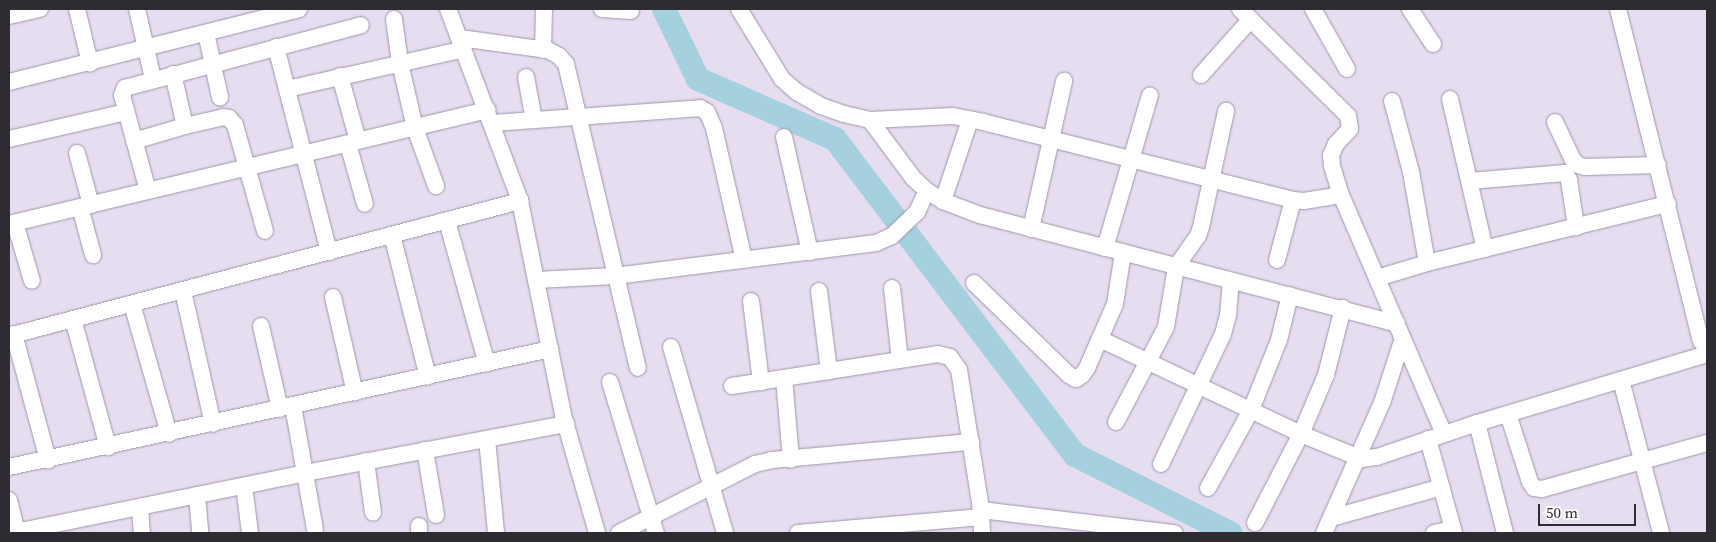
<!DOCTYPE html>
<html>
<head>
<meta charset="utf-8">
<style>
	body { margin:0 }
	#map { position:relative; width:1716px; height:542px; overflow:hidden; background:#e7ddf1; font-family:"Source Serif 4",serif }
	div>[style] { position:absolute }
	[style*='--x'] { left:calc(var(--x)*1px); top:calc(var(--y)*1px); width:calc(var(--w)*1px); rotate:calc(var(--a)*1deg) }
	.river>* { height:24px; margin:-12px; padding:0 12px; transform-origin:12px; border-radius:12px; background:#a5d0de }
	.roads { filter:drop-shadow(0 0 1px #9f96a9) drop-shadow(0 0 1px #9f96a9) }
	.minor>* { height:16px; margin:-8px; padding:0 8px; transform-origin:8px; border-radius:8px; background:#fff }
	span { translate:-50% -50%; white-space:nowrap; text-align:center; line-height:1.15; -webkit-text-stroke:4px #fff; paint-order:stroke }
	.frame { position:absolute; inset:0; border:10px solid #2e2b32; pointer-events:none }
	.scale { position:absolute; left:1538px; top:504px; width:98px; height:22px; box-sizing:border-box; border:2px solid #2e2b32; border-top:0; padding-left:6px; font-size:15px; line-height:18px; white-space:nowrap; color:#2e2b32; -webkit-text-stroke:4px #fff; paint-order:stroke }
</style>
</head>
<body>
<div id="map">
	<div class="river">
		<i style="--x:664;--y:9;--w:78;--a:64.1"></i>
		<i style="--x:698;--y:79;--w:150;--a:23.7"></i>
		<i style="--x:835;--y:139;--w:397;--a:52.8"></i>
		<i style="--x:1075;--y:455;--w:174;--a:26.7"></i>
	</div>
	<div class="roads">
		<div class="minor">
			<i style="--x:77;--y:9;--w:56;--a:76.5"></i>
			<i style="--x:137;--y:9;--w:72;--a:77.1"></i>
			<i style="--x:448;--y:9;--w:205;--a:69.4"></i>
			<i style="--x:520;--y:201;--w:218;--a:78.6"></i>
			<i style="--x:563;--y:415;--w:123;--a:73.9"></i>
			<i style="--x:602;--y:9;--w:29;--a:4"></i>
			<i style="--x:739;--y:9;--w:82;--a:58.4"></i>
			<i style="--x:782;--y:79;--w:20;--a:41"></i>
			<i style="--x:797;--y:92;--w:28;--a:30"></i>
			<i style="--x:821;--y:106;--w:24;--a:19"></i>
			<i style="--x:844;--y:114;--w:27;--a:13"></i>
			<i style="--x:870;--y:120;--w:83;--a:-2.8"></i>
			<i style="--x:953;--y:116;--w:31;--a:11"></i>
			<i style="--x:983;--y:122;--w:320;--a:14.1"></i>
			<i style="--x:1293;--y:200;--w:11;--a:5"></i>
			<i style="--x:1304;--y:201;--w:37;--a:-9"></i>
			<i style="--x:1240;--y:9;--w:152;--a:44.7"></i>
			<i style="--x:1348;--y:116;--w:13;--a:81"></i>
			<i style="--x:1350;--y:129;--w:21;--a:133"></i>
			<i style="--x:1336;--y:144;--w:12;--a:114"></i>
			<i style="--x:1331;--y:155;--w:11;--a:85"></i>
			<i style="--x:1332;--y:166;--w:30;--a:73"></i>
			<i style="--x:1341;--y:195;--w:260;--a:66.7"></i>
			<i style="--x:1313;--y:9;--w:69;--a:60.5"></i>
			<i style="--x:1410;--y:9;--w:42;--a:56.7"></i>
			<i style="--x:1618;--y:9;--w:342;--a:76"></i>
			<i style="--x:1701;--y:341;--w:10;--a:53"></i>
			<i style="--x:9;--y:16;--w:32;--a:-13"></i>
			<i style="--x:394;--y:19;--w:44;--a:82.2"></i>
			<i style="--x:400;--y:63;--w:67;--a:77"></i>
			<i style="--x:415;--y:128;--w:62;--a:70.1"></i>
			<i style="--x:206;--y:33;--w:66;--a:77.7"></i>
			<i style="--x:460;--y:38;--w:89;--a:7.8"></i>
			<i style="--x:548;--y:50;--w:13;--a:29"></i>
			<i style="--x:559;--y:56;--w:11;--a:49"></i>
			<i style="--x:566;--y:64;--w:312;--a:76.7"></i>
			<i style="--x:276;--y:47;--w:212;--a:75.5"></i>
			<i style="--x:543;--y:50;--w:41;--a:-88.6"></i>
			<i style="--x:173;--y:74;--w:53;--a:77"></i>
			<i style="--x:1201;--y:75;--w:75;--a:-48.2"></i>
			<i style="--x:340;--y:76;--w:67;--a:74.5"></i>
			<i style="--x:526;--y:77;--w:44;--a:79.5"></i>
			<i style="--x:9;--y:82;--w:299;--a:-14.1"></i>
			<i style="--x:287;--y:89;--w:181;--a:-12.7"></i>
			<i style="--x:1450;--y:99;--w:154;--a:76.9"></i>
			<i style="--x:1392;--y:101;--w:73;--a:75"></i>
			<i style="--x:1411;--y:172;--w:92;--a:80"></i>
			<i style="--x:870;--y:120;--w:72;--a:53.4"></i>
			<i style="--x:913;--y:178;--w:19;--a:43"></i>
			<i style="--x:927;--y:191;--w:19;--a:32"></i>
			<i style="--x:943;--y:201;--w:40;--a:21"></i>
			<i style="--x:980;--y:215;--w:431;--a:14.6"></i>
			<i style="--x:1555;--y:122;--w:42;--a:64.7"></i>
			<i style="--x:1573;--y:160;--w:7;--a:45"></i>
			<i style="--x:1578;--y:165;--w:7;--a:16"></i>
			<i style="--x:1585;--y:167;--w:73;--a:-1.6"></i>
			<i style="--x:493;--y:123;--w:208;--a:-4.1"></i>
			<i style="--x:700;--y:108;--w:8;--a:30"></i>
			<i style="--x:707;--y:112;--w:17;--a:66"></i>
			<i style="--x:714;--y:128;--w:135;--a:77.2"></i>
			<i style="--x:784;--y:137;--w:118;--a:77.3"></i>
			<i style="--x:9;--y:139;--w:120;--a:-13"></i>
			<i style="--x:134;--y:141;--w:53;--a:-16.4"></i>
			<i style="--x:185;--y:126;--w:39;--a:-13"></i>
			<i style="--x:223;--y:117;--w:6;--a:9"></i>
			<i style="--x:229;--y:118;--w:9;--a:49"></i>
			<i style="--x:235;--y:125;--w:110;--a:74.2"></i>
			<i style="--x:348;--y:144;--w:62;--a:74.2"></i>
			<i style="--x:77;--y:153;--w:54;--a:74.9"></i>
			<i style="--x:1470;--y:181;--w:95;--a:-4.8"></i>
			<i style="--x:1565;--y:173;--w:8;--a:60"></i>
			<i style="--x:1569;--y:180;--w:48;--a:81.5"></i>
			<i style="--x:148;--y:191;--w:99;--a:-105.2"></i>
			<i style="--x:122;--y:95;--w:8;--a:-67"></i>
			<i style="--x:125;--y:88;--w:244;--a:-14.9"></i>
			<i style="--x:943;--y:201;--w:85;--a:-71.6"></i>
			<i style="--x:80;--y:207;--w:50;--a:74.8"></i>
			<i style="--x:447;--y:221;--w:148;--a:74.4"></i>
			<i style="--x:15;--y:223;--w:60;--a:73.7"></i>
			<i style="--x:9;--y:224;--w:492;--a:-13.4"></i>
			<i style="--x:1031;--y:229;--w:152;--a:-77.4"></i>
			<i style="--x:392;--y:235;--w:146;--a:75.8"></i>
			<i style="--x:1105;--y:248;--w:159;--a:-73.6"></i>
			<i style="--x:1277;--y:260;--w:62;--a:-75.1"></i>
			<i style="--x:1377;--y:278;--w:52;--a:-16.7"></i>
			<i style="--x:1427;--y:263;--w:248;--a:-13.8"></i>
			<i style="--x:536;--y:280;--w:79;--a:-2.9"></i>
			<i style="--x:615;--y:276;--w:263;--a:-7.2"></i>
			<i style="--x:876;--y:243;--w:17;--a:-24"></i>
			<i style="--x:892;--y:236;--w:35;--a:-44"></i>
			<i style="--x:917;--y:212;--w:23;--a:-65"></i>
			<i style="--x:974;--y:283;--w:132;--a:44.1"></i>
			<i style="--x:1069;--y:375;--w:8;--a:30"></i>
			<i style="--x:1076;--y:379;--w:7;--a:-34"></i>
			<i style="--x:1082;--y:375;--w:9;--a:-54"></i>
			<i style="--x:1087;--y:368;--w:70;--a:-66.4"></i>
			<i style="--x:1115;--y:304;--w:52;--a:-81.1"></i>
			<i style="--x:892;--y:288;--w:72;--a:83.7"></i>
			<i style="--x:183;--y:291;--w:136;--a:77.3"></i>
			<i style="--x:819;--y:291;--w:81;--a:82.9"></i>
			<i style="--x:333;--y:297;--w:98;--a:77.1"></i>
			<i style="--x:751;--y:301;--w:82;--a:83"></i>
			<i style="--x:132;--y:304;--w:135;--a:74.1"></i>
			<i style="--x:73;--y:319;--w:133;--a:74.7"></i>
			<i style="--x:261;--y:326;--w:85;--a:77.1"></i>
			<i style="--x:14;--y:334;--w:131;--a:74.9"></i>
			<i style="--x:9;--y:336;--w:529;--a:-14.8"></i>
			<i style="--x:1100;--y:339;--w:222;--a:25.3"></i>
			<i style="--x:1301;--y:434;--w:66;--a:22.3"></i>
			<i style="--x:1362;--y:459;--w:15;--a:-8"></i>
			<i style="--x:1377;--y:457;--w:106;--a:-18.8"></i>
			<i style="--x:1477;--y:423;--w:240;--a:-16.7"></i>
			<i style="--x:671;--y:347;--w:194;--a:73.8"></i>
			<i style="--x:784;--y:378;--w:82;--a:85.1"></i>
			<i style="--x:1621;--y:380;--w:158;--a:75.3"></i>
			<i style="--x:610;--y:382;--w:158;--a:73.1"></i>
			<i style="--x:732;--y:386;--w:208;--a:-8.8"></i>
			<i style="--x:938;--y:354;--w:12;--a:14"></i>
			<i style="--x:950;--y:357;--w:16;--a:55"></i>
			<i style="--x:959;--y:370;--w:134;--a:81"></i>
			<i style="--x:980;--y:502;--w:31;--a:86"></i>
			<i style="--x:293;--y:406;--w:125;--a:79.9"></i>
			<i style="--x:1508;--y:414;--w:71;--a:72.1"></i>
			<i style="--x:1530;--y:482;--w:7;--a:56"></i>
			<i style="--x:1534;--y:488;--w:8;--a:7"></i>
			<i style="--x:1542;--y:489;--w:171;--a:-15.6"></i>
			<i style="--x:1116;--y:422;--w:107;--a:-62.2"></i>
			<i style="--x:1166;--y:327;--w:61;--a:-80.5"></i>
			<i style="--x:1176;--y:267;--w:38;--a:-55"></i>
			<i style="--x:1198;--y:236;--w:9;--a:-72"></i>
			<i style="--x:1201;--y:227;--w:119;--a:-77.8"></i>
			<i style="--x:1477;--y:423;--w:114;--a:75.7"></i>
			<i style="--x:487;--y:439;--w:94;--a:84.5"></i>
			<i style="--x:1428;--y:439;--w:98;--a:74.5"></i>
			<i style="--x:425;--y:450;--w:66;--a:80.4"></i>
			<i style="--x:366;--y:461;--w:52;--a:82.3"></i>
			<i style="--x:1161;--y:464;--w:144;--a:-64.5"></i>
			<i style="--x:1223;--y:334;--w:20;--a:-75"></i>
			<i style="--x:1228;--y:315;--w:34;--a:-85"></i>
			<i style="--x:9;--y:467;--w:554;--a:-12.3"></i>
			<i style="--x:244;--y:486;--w:47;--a:82.7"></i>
			<i style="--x:1208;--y:488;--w:89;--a:-61.1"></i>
			<i style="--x:1251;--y:410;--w:75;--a:-68.2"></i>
			<i style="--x:1279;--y:340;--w:46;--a:-76.3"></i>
			<i style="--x:197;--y:495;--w:38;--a:85"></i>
			<i style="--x:9;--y:500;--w:34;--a:76"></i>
			<i style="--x:140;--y:507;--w:26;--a:86"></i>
			<i style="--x:981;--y:510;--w:195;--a:6.8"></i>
			<i style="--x:1331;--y:518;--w:115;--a:-15.6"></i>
			<i style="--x:1255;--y:523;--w:100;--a:-62.7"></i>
			<i style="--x:1301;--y:434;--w:64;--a:-67"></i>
			<i style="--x:1326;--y:375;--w:69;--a:-75.8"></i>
			<i style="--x:419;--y:526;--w:7;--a:90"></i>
			<i style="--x:11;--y:533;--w:301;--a:-11.5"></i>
			<i style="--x:306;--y:473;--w:265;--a:-10.7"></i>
			<i style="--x:619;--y:533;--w:153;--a:-26.9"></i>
			<i style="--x:755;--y:464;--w:17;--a:-13"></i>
			<i style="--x:772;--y:460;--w:200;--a:-5.2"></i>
			<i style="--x:798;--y:533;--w:184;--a:-5"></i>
			<i style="--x:1324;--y:533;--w:142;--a:-66"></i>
			<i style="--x:1382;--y:403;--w:68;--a:-72.1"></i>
			<i style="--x:1434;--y:533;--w:19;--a:-12"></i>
		</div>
	</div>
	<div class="frame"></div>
	<div class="scale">50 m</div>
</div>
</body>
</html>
